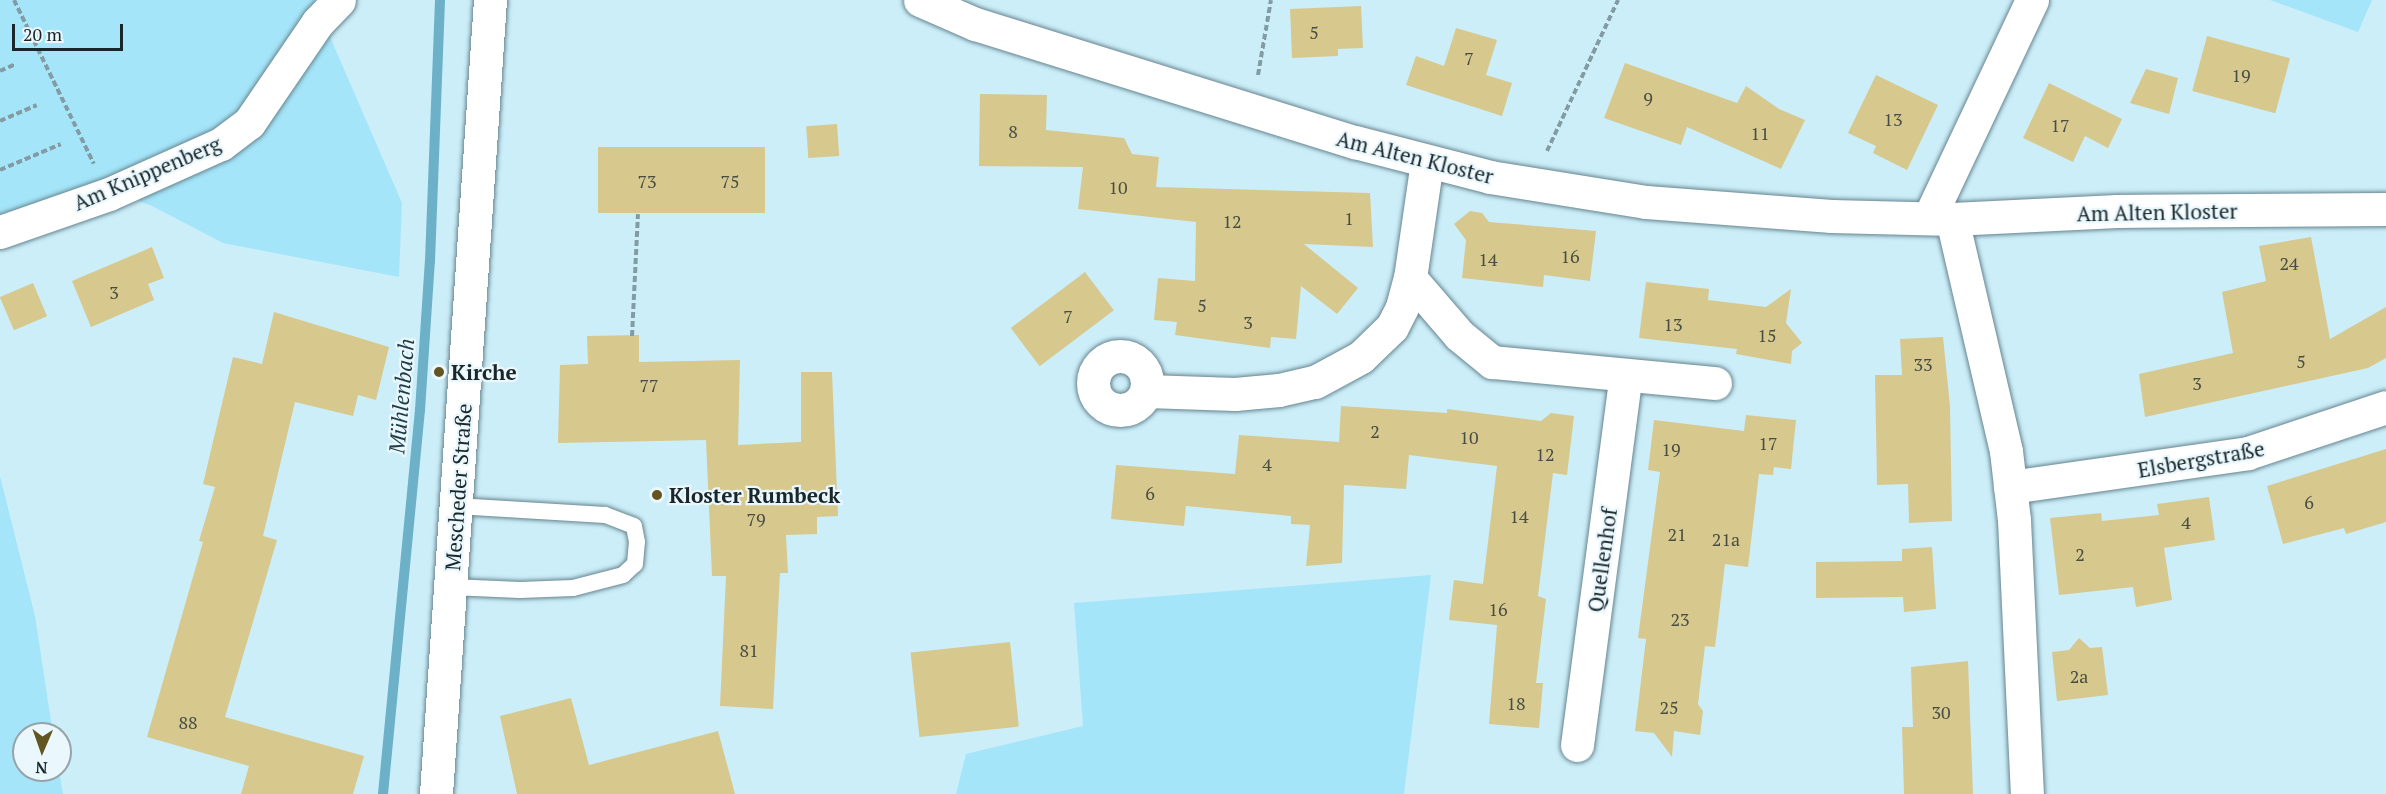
<!DOCTYPE html>
<html>
<head>
<meta charset="utf-8">
<style>
	body { margin:0 }
	#map { position:relative; width:2386px; height:794px; overflow:hidden; background:#cceef9; font-family:"PT Serif",serif }
	div>[style] { position:absolute }
	[style*='--x'] { left:calc(var(--x)*1px); top:calc(var(--y)*1px); width:calc(var(--w)*1px); rotate:calc(var(--a)*1deg) }
	.green>* { inset:0; background:#a5e5f9 }
	.stream>* { height:10px; margin:-5px; padding:0 5px; transform-origin:5px; border-radius:5px; background:#6cb1c7 }
	.building>* { inset:0; background:#d7c88e; transform-origin:0 0 }
	.path>* { height:4px; margin-top:-2px; transform-origin:0; background:repeating-linear-gradient(90deg,#839ca4 0 6px,transparent 0 9px) }
	.roads { filter:drop-shadow(0 0 2px #66858f) drop-shadow(0 0 2px #66858f) }
	.service>* { height:16px; margin:-8px; padding:0 8px; transform-origin:8px; border-radius:8px; background:#fff }
	.minor>* { height:33px; margin:-16.5px; padding:0 16.5px; transform-origin:16.5px; border-radius:16.5px; background:#fff }
	.minor>.ring { margin:-16.5px; padding:0; box-sizing:content-box; background:none; border:33px solid #fff; border-radius:50% }
	.tertiary>* { height:33px; margin:-16.5px; padding:0 16.5px; transform-origin:16.5px; border-radius:16.5px; background:#fff }
	.dots>* { width:16px; height:16px; translate:-50% -50%; box-sizing:border-box; border:3px solid #eaf7fc; border-radius:50% }
	span { translate:-50% -50%; white-space:nowrap; text-align:center; line-height:1.15; -webkit-text-stroke:4.5px #eaf7fc; paint-order:stroke }
	.number-label { font-size:18px; color:#484e43 }
	.number-label span { -webkit-text-stroke-width:0 }
	.street-label { font-size:21px; color:#19262a }
	.poi-label { font-size:21px; color:#19262a; font-weight:700 }
	.left { translate:0 -50%; text-align:left }
	.water-label { font-size:22px; color:#1c3d47; font-style:italic }
	.north { position:absolute; left:12px; top:722px; width:60px; height:60px; box-sizing:border-box; background:#eaf7fc; border:2px solid #96a3a8; border-radius:50%; rotate:182deg; font-size:16px; font-weight:700; line-height:24px; text-align:center; color:#19262a }
	.north::after { content:''; display:block; margin:auto; width:21px; height:27px; background:#625522; clip-path:polygon(50% 0,100% 100%,50% 72%,0 100%) }
	.scale { position:absolute; left:12px; top:24px; width:111px; height:27px; box-sizing:border-box; border:3px solid #19262a; border-top:0; padding-left:8px; font-size:18px; line-height:21px; white-space:nowrap; color:#19262a; -webkit-text-stroke:4px #eaf7fc; paint-order:stroke }
</style>
</head>
<body>
<div id="map">
	<div class="green">
		<i style="clip-path:polygon(0 0,314px 0,402px 203px,399px 277px,223px 243px,152px 206px,97px 185px,0 227px)"></i>
		<i style="clip-path:polygon(2270px 0,2372px 0,2358px 32px)"></i>
		<i style="clip-path:polygon(0 476px,35px 616px,53px 734px,24px 734px,24px 770px,59px 770px,63px 794px,0 794px)"></i>
		<i style="clip-path:polygon(1431px 575px,1404px 794px,956px 794px,966px 754px,1083px 726px,1074px 603px)"></i>
	</div>
	<div class="stream">
		<i style="--x:383;--y:794;--w:386;--a:-84.5"></i>
		<i style="--x:420;--y:410;--w:149;--a:-86.2"></i>
		<i style="--x:430;--y:261;--w:261;--a:-87.8"></i>
	</div>
	<div class="building">
		<i style="clip-path:polygon(1361px 6px,1363px 48px,1338px 49px,1338px 56px,1292px 58px,1290px 9px)"></i>
		<i style="clip-path:polygon(1456px 28px,1497px 40px,1486px 75px,1512px 83px,1502px 116px,1406px 85px,1416px 56px,1444px 66px)"></i>
		<i style="left:2207px;top:36px;width:86px;height:57px;rotate:15deg"></i>
		<i style="clip-path:polygon(1625px 63px,1737px 103px,1746px 86px,1779px 109px,1805px 120px,1781px 169px,1687px 127px,1681px 145px,1604px 118px)"></i>
		<i style="clip-path:polygon(2146px 69px,2178px 78px,2169px 114px,2130px 103px)"></i>
		<i style="clip-path:polygon(1876px 75px,1938px 105px,1907px 170px,1873px 153px,1876px 146px,1848px 133px)"></i>
		<i style="clip-path:polygon(2049px 83px,2122px 119px,2108px 148px,2085px 136px,2073px 162px,2023px 138px)"></i>
		<i style="clip-path:polygon(980px 94px,1047px 95px,1046px 130px,1124px 138px,1132px 154px,1159px 157px,1156px 187px,1370px 193px,1373px 247px,1304px 244px,1358px 288px,1337px 314px,1301px 286px,1296px 339px,1271px 337px,1270px 348px,1175px 335px,1177px 322px,1154px 320px,1158px 278px,1195px 281px,1196px 222px,1078px 209px,1083px 167px,979px 166px)"></i>
		<i style="left:837px;top:124px;width:32px;height:31px;rotate:86deg"></i>
		<i style="left:598px;top:147px;width:167px;height:66px"></i>
		<i style="clip-path:polygon(1470px 211px,1482px 213px,1489px 222px,1596px 231px,1590px 281px,1544px 275px,1543px 287px,1462px 278px,1466px 240px,1454px 224px)"></i>
		<i style="clip-path:polygon(2311px 237px,2330px 339px,2386px 307px,2386px 358px,2368px 368px,2145px 417px,2139px 374px,2233px 353px,2222px 292px,2266px 281px,2259px 246px)"></i>
		<i style="clip-path:polygon(152px 247px,164px 278px,148px 284px,154px 300px,91px 327px,72px 281px)"></i>
		<i style="left:1085px;top:272px;width:48px;height:93px;rotate:53deg"></i>
		<i style="clip-path:polygon(1646px 282px,1709px 289px,1708px 300px,1766px 307px,1791px 289px,1786px 323px,1802px 343px,1792px 351px,1791px 364px,1736px 354px,1737px 349px,1639px 338px)"></i>
		<i style="left:33px;top:283px;width:36px;height:36px;rotate:67deg"></i>
		<i style="clip-path:polygon(274px 312px,389px 347px,376px 400px,358px 395px,353px 416px,295px 402px,263px 536px,277px 540px,225px 717px,364px 756px,353px 794px,241px 794px,249px 766px,147px 737px,203px 542px,199px 541px,215px 487px,203px 484px,233px 357px,262px 364px)"></i>
		<i style="clip-path:polygon(639px 335px,639px 362px,740px 360px,738px 445px,801px 442px,801px 372px,832px 372px,838px 516px,817px 517px,817px 534px,786px 535px,788px 573px,780px 573px,773px 709px,720px 706px,726px 576px,712px 576px,706px 440px,558px 443px,560px 365px,588px 364px,587px 336px)"></i>
		<i style="clip-path:polygon(1943px 337px,1950px 406px,1952px 521px,1909px 523px,1908px 484px,1877px 485px,1875px 375px,1902px 375px,1900px 339px)"></i>
		<i style="clip-path:polygon(1341px 406px,1447px 413px,1447px 409px,1541px 421px,1551px 413px,1574px 416px,1567px 475px,1553px 473px,1538px 596px,1546px 599px,1536px 683px,1543px 683px,1539px 728px,1489px 724px,1497px 625px,1449px 620px,1454px 580px,1483px 584px,1497px 466px,1409px 455px,1406px 489px,1344px 485px,1342px 563px,1306px 566px,1310px 525px,1291px 524px,1291px 516px,1186px 506px,1184px 526px,1111px 519px,1116px 465px,1235px 474px,1239px 435px,1339px 442px)"></i>
		<i style="clip-path:polygon(1746px 415px,1796px 420px,1791px 469px,1774px 467px,1773px 475px,1759px 474px,1748px 567px,1725px 564px,1715px 647px,1705px 646px,1698px 704px,1703px 711px,1700px 735px,1674px 731px,1672px 757px,1654px 733px,1635px 731px,1646px 639px,1638px 638px,1660px 472px,1648px 470px,1654px 420px,1744px 431px)"></i>
		<i style="clip-path:polygon(2386px 449px,2386px 522px,2346px 534px,2344px 528px,2283px 544px,2267px 486px)"></i>
		<i style="clip-path:polygon(2209px 497px,2215px 540px,2164px 548px,2172px 600px,2136px 607px,2133px 587px,2059px 595px,2050px 518px,2101px 513px,2102px 521px,2159px 515px,2157px 504px)"></i>
		<i style="clip-path:polygon(1932px 547px,1936px 609px,1904px 612px,1903px 597px,1816px 598px,1816px 562px,1902px 561px,1902px 549px)"></i>
		<i style="clip-path:polygon(2079px 638px,2090px 648px,2102px 647px,2108px 695px,2057px 701px,2052px 652px,2069px 650px)"></i>
		<i style="left:1010px;top:642px;width:85px;height:100px;rotate:84deg"></i>
		<i style="clip-path:polygon(1968px 661px,1973px 794px,1904px 794px,1902px 727px,1913px 727px,1911px 667px)"></i>
		<i style="clip-path:polygon(571px 698px,589px 765px,718px 731px,735px 794px,517px 794px,500px 716px)"></i>
	</div>
	<div class="path">
		<i style="--x:14;--y:0;--w:182;--a:64"></i>
		<i style="--x:0;--y:71;--w:17;--a:-24"></i>
		<i style="--x:1258;--y:75;--w:76;--a:-80.2"></i>
		<i style="--x:0;--y:121;--w:40;--a:-23.4"></i>
		<i style="--x:1547;--y:151;--w:167;--a:-64.8"></i>
		<i style="--x:0;--y:170;--w:66;--a:-23.1"></i>
		<i style="--x:632;--y:336;--w:122;--a:-87.2"></i>
	</div>
	<div class="roads">
		<div class="service">
			<i style="--x:451;--y:587;--w:69;--a:2.5"></i>
			<i style="--x:520;--y:590;--w:53;--a:-2.2"></i>
			<i style="--x:573;--y:588;--w:52;--a:-14.6"></i>
			<i style="--x:623;--y:575;--w:16;--a:-43"></i>
			<i style="--x:635;--y:564;--w:22;--a:-85"></i>
			<i style="--x:637;--y:542;--w:16;--a:-101"></i>
			<i style="--x:634;--y:526;--w:31;--a:-159"></i>
			<i style="--x:605;--y:515;--w:149;--a:-176.5"></i>
		</div>
		<div class="minor">
			<i style="--x:920;--y:0;--w:60;--a:23.6"></i>
			<i style="--x:975;--y:24;--w:398;--a:17.3"></i>
			<i style="--x:1355;--y:142;--w:139;--a:14.5"></i>
			<i style="--x:1490;--y:177;--w:158;--a:9.1"></i>
			<i style="--x:1646;--y:202;--w:186;--a:4.3"></i>
			<i style="--x:1831;--y:216;--w:121;--a:1.4"></i>
			<i style="--x:1952;--y:219;--w:165;--a:-2.8"></i>
			<i style="--x:2117;--y:211;--w:269;--a:-0.4"></i>
			<i style="--x:1929;--y:218;--w:241;--a:-64.7"></i>
			<i style="--x:1952;--y:219;--w:238;--a:76.9"></i>
			<i style="--x:2006;--y:451;--w:69;--a:83.4"></i>
			<i style="--x:2014;--y:520;--w:274;--a:87.3"></i>
			<i style="--x:0;--y:232;--w:115;--a:-19.2"></i>
			<i style="--x:109;--y:194;--w:123;--a:-24.1"></i>
			<i style="--x:221;--y:144;--w:35;--a:-37"></i>
			<i style="--x:249;--y:123;--w:122;--a:-55.7"></i>
			<i style="--x:318;--y:22;--w:30;--a:-46"></i>
			<i style="--x:1410;--y:278;--w:75;--a:49.3"></i>
			<i style="--x:1459;--y:335;--w:43;--a:39.3"></i>
			<i style="--x:1492;--y:362;--w:224;--a:5.4"></i>
			<i class="ring" style="left:1093px;top:356px;width:21px;height:21px"></i>
			<i style="--x:1147;--y:391;--w:88;--a:2"></i>
			<i style="--x:1235;--y:394;--w:44;--a:-5.2"></i>
			<i style="--x:1279;--y:390;--w:37;--a:-13"></i>
			<i style="--x:1315;--y:382;--w:52;--a:-28.5"></i>
			<i style="--x:1361;--y:357;--w:43;--a:-44.1"></i>
			<i style="--x:1392;--y:327;--w:22;--a:-63"></i>
			<i style="--x:1402;--y:307;--w:30;--a:-75"></i>
			<i style="--x:1410;--y:278;--w:118;--a:-81.7"></i>
			<i style="--x:2010;--y:487;--w:240;--a:-8.1"></i>
			<i style="--x:2248;--y:453;--w:145;--a:-18.4"></i>
			<i style="--x:1577;--y:745;--w:373;--a:-82.5"></i>
		</div>
		<div class="tertiary">
			<i style="--x:436;--y:794;--w:796;--a:-86.11"></i>
		</div>
	</div>
	<div class="dots">
		<i style="left:439px;top:372px;background:#625522"></i>
		<i style="left:657px;top:495px;background:#625522"></i>
	</div>
	<div class="number-label">
		<span style="left:1314px;top:32px">5</span>
		<span style="left:1469px;top:58px">7</span>
		<span style="left:2241px;top:75px">19</span>
		<span style="left:1648px;top:98px">9</span>
		<span style="left:1893px;top:119px">13</span>
		<span style="left:2060px;top:125px">17</span>
		<span style="left:1013px;top:131px">8</span>
		<span style="left:1760px;top:133px">11</span>
		<span style="left:647px;top:181px">73</span>
		<span style="left:730px;top:181px">75</span>
		<span style="left:1118px;top:187px">10</span>
		<span style="left:1349px;top:218px">1</span>
		<span style="left:1232px;top:221px">12</span>
		<span style="left:1570px;top:256px">16</span>
		<span style="left:1488px;top:259px">14</span>
		<span style="left:2289px;top:263px">24</span>
		<span style="left:114px;top:292px">3</span>
		<span style="left:1202px;top:305px">5</span>
		<span style="left:1068px;top:316px">7</span>
		<span style="left:1248px;top:322px">3</span>
		<span style="left:1673px;top:324px">13</span>
		<span style="left:1767px;top:335px">15</span>
		<span style="left:2301px;top:361px">5</span>
		<span style="left:1923px;top:364px">33</span>
		<span style="left:2197px;top:383px">3</span>
		<span style="left:649px;top:385px">77</span>
		<span style="left:1375px;top:431px">2</span>
		<span style="left:1469px;top:437px">10</span>
		<span style="left:1768px;top:443px">17</span>
		<span style="left:1671px;top:449px">19</span>
		<span style="left:1545px;top:454px">12</span>
		<span style="left:1267px;top:464px">4</span>
		<span style="left:1150px;top:493px">6</span>
		<span style="left:2309px;top:502px">6</span>
		<span style="left:1519px;top:516px">14</span>
		<span style="left:756px;top:519px">79</span>
		<span style="left:2186px;top:522px">4</span>
		<span style="left:1677px;top:534px">21</span>
		<span style="left:1726px;top:539px">21a</span>
		<span style="left:2080px;top:554px">2</span>
		<span style="left:1498px;top:609px">16</span>
		<span style="left:1680px;top:619px">23</span>
		<span style="left:749px;top:650px">81</span>
		<span style="left:2079px;top:676px">2a</span>
		<span style="left:1516px;top:703px">18</span>
		<span style="left:1669px;top:707px">25</span>
		<span style="left:1941px;top:712px">30</span>
		<span style="left:188px;top:722px">88</span>
	</div>
	<div class="street-label">
		<span style="left:1415px;top:157px;rotate:14deg">Am Alten Kloster</span>
		<span style="left:147px;top:173px;rotate:-23deg">Am Knippenberg</span>
		<span style="left:2157px;top:212px;rotate:-1deg">Am Alten Kloster</span>
		<span style="left:2201px;top:459px;rotate:-10deg">Elsbergstraße</span>
		<span style="left:458px;top:487px;rotate:-86deg">Mescheder Straße</span>
		<span style="left:1602px;top:560px;rotate:-82deg">Quellenhof</span>
	</div>
	<div class="poi-label">
		<span class="left" style="left:451px;top:372px">Kirche</span>
		<span class="left" style="left:669px;top:495px">Kloster Rumbeck</span>
	</div>
	<div class="water-label">
		<span style="left:401px;top:396px;rotate:-85deg">Mühlenbach</span>
	</div>
	<div class="north">N</div>
	<div class="scale">20 m</div>
</div>
</body>
</html>
